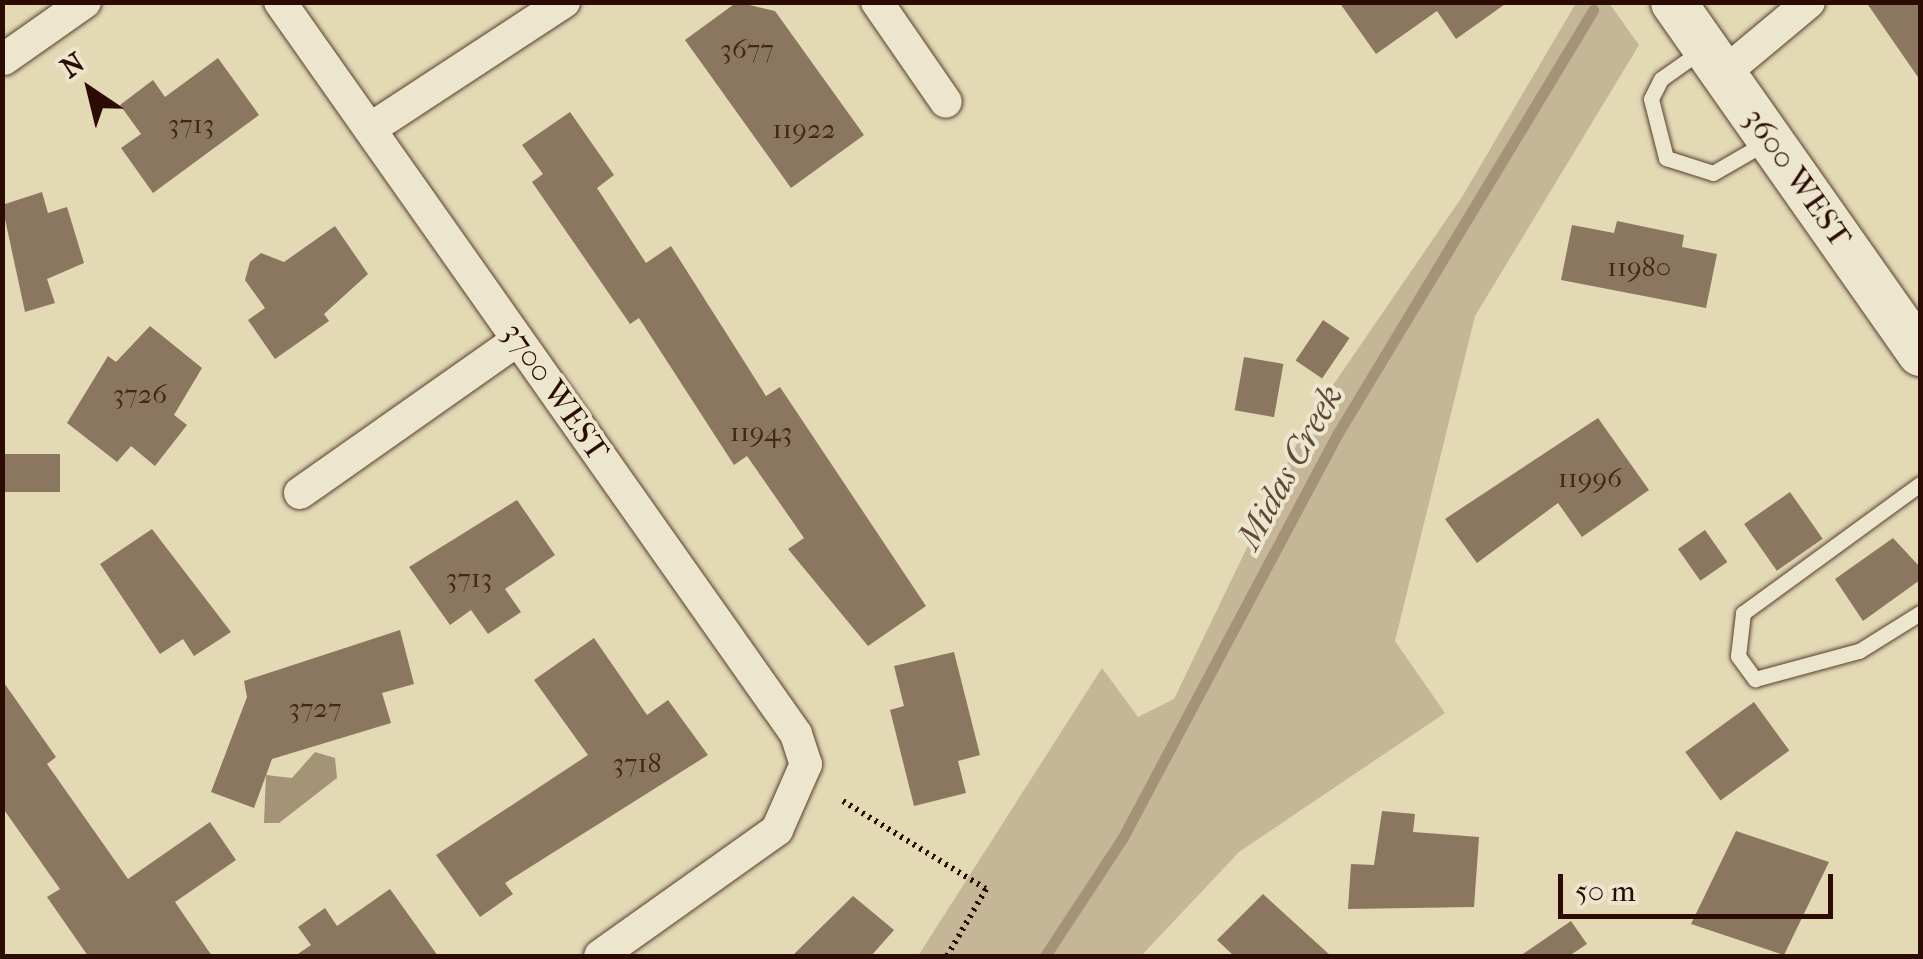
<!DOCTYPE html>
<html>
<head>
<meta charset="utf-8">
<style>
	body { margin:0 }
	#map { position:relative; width:1923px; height:959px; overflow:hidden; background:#e3d9b5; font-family:"IM FELL French Canon",serif }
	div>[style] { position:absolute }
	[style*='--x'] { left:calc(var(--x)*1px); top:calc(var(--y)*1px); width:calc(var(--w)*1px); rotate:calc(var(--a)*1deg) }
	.green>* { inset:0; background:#c4b697 }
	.water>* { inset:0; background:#a59378 }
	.stream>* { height:11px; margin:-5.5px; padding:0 5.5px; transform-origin:5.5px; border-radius:5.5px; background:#a59378 }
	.building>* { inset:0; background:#8b775f; transform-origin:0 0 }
	.path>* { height:6px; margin-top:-3px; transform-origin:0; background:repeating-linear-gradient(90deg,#2c0c02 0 2.5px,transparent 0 7.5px) }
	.roads { filter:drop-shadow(0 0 2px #5a3f2f) drop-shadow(0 0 2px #5a3f2f) }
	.lane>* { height:15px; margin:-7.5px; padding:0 7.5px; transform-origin:7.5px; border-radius:7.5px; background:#ede6cf }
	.street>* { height:32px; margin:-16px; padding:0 16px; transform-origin:16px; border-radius:16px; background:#ede6cf }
	.secondary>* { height:45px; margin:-22.5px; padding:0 22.5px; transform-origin:22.5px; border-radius:22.5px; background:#ede6cf }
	span { translate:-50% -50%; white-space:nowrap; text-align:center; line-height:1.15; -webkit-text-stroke:8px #ede6cf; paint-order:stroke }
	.number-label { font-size:28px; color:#442719 }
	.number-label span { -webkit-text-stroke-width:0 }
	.street-label { font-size:32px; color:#2c0c02 }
	.water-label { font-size:35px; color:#624937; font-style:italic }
	.frame { position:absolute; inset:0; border:5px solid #2c0c02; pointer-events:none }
	.north { position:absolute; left:40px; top:40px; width:100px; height:100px; -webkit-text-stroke:8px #ede6cf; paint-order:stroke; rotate:325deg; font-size:28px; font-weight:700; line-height:40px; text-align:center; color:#2c0c02 }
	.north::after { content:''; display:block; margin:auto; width:35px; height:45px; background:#2c0c02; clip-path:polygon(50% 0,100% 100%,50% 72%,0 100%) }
	.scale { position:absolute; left:1558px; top:874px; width:275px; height:45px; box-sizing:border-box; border:5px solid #2c0c02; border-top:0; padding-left:12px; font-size:30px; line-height:35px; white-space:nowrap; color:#2c0c02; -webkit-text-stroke:8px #ede6cf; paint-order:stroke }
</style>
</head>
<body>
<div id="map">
	<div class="green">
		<i style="clip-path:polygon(1576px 3px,1609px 3px,1639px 45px,1475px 316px,1395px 641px,1445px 713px,1239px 852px,1141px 956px,918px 956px,1102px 668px,1138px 717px,1174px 699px,1307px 423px,1462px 197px)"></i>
	</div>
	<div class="water">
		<i style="clip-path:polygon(315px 752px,335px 758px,337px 778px,279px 823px,264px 823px,266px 775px,292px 778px)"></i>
	</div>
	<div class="stream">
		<i style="--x:1045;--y:956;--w:140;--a:-56.7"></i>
		<i style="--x:1122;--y:839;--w:460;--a:-62"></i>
		<i style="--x:1338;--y:433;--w:494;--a:-58.9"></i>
	</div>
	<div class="building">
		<i style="clip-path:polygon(737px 2px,775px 11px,864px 135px,791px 188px,685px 40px)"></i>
		<i style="clip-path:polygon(1339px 2px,1508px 2px,1456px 39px,1437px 11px,1376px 54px)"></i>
		<i style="clip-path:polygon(1866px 2px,1920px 2px,1920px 80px)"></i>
		<i style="clip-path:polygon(218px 58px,259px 115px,153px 193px,121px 148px,141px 134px,120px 105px,153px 80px,165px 97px)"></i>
		<i style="clip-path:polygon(570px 112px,614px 175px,597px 188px,646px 263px,671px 246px,766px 396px,780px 387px,926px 606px,868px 646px,788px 549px,804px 538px,747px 456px,734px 465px,639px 318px,630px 324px,532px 182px,543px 174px,522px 145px)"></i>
		<i style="clip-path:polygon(42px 192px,48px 213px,67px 207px,84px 263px,47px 279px,55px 303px,25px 312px,2px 205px)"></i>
		<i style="clip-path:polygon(1617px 221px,1684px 235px,1682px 247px,1717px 254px,1706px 308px,1561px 280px,1572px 225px,1614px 233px)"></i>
		<i style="clip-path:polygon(335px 226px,368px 274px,324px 314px,329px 321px,275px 359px,248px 320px,265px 308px,245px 280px,250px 262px,261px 253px,284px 262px)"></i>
		<i style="left:1323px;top:320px;width:32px;height:49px;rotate:34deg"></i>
		<i style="clip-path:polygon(150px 326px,202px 368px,174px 415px,187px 425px,155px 466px,131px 446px,117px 462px,67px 423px,108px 356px,116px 362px)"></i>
		<i style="left:1244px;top:357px;width:40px;height:54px;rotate:10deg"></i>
		<i style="clip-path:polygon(1598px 418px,1649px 490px,1582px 537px,1558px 503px,1477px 563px,1445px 519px)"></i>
		<i style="left:3px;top:454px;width:57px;height:38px"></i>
		<i style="left:1790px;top:492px;width:57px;height:56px;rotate:55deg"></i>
		<i style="clip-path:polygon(517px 500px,555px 555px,505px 589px,521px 612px,488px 634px,471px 610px,450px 625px,409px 567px)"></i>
		<i style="clip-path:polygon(152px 529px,231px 632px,194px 656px,183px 639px,160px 654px,100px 564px)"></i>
		<i style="left:1705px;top:530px;width:39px;height:33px;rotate:55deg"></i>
		<i style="clip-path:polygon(1893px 538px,1920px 567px,1920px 580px,1863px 621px,1835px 579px)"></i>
		<i style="clip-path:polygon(400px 630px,414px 684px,382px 693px,391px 723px,272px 759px,254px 808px,211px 792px,247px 697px,244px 681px)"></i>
		<i style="clip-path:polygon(594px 638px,647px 715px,668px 700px,708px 755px,505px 883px,513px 894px,480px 917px,436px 855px,588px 755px,534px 680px)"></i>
		<i style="clip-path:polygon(954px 652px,980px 755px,958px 761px,966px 793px,914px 806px,890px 710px,904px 706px,894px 666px)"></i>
		<i style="clip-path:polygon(2px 680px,56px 757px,47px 764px,128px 879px,210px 822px,236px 860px,175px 902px,212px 956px,88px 956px,47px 897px,60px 889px,2px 807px)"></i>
		<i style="left:1754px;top:702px;width:60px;height:85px;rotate:54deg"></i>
		<i style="clip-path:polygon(1382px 811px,1415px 814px,1413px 832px,1479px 837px,1474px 907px,1348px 909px,1351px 864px,1374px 865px)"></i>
		<i style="clip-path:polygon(1736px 831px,1829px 862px,1784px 955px,1691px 924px)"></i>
		<i style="clip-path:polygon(390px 889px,438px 956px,295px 956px,311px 945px,298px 927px,325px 908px,337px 926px)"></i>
		<i style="clip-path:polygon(1263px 894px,1331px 956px,1234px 956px,1217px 940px)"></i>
		<i style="clip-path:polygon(853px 896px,894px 930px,871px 956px,792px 956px)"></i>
		<i style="clip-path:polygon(1571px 921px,1587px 944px,1569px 956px,1520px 956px)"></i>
	</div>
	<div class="path">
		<i style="--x:843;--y:801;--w:168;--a:31.6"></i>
		<i style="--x:986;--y:889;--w:78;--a:120.2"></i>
	</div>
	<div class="roads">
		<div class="lane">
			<i style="--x:1702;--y:50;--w:50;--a:144.7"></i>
			<i style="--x:1661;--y:79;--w:22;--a:117"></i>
			<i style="--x:1651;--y:99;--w:61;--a:75.7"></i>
			<i style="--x:1666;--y:158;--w:49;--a:17.7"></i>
			<i style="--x:1713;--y:173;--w:60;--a:-30"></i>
			<i style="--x:1920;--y:484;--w:219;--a:143.9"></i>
			<i style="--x:1743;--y:613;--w:43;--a:96.6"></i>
			<i style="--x:1738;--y:656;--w:29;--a:54"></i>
			<i style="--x:1755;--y:679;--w:108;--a:-15.1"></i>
			<i style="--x:1859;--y:651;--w:72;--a:-31.9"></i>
		</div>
		<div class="street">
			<i style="--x:280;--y:2;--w:896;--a:54.82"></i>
			<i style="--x:796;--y:734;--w:32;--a:72"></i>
			<i style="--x:806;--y:764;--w:72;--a:113.7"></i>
			<i style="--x:777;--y:830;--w:217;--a:144.6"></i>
			<i style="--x:877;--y:2;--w:121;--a:55.4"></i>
			<i style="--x:4;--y:59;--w:99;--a:-35.1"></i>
			<i style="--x:1723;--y:74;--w:112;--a:-39.9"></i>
			<i style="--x:370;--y:129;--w:232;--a:-33.2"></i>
			<i style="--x:300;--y:493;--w:266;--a:-35.1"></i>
		</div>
		<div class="secondary">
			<i style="--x:1673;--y:2;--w:429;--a:54.9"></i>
		</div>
	</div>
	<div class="number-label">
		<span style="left:747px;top:49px">3677</span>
		<span style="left:191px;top:124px">3713</span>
		<span style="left:804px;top:129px">11922</span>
		<span style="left:1639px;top:267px">11980</span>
		<span style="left:140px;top:394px">3726</span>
		<span style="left:761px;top:432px">11943</span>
		<span style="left:1590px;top:478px">11996</span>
		<span style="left:469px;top:578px">3713</span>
		<span style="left:315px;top:708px">3727</span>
		<span style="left:637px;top:763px">3718</span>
	</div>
	<div class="street-label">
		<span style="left:1797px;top:178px;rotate:55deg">3600 WEST</span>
		<span style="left:555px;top:392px;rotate:55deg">3700 WEST</span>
	</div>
	<div class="water-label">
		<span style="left:1290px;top:467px;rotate:-61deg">Midas Creek</span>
	</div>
	<div class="frame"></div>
	<div class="north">N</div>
	<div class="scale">50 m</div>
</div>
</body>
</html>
